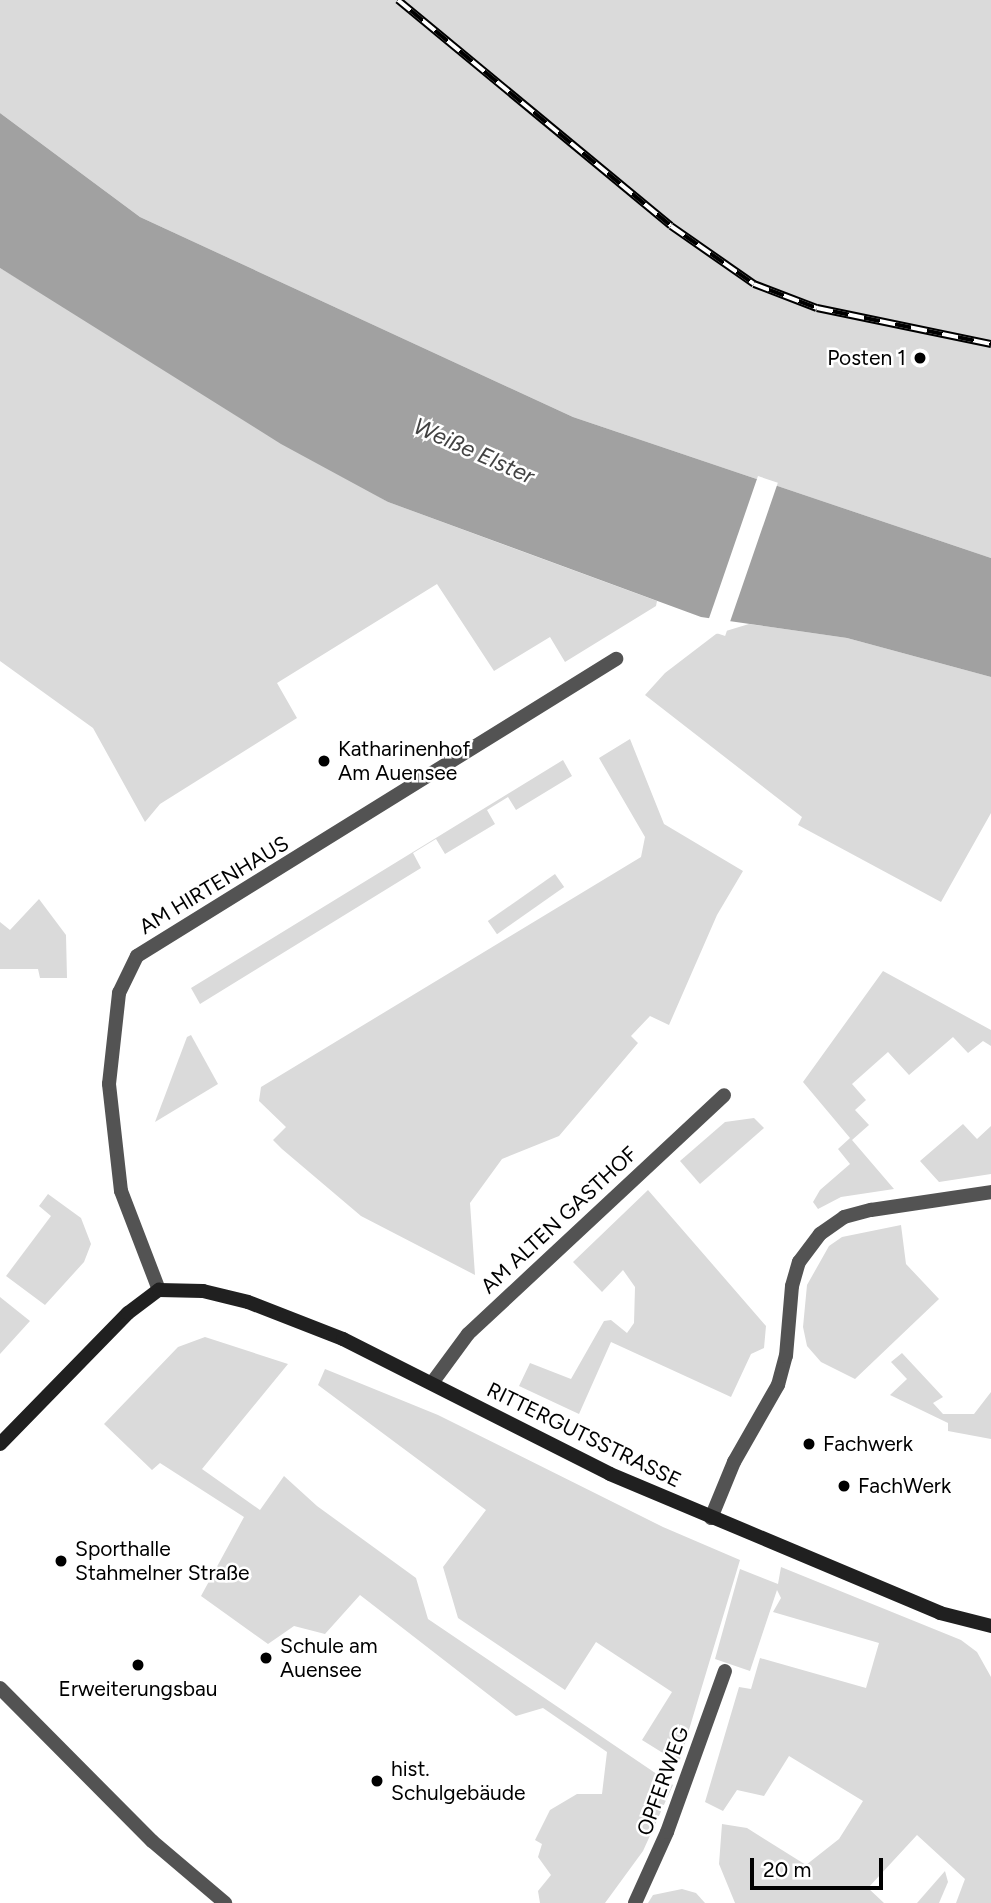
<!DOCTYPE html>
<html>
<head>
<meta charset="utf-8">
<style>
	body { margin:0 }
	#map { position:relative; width:991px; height:1903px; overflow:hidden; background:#fff; font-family:Figtree,sans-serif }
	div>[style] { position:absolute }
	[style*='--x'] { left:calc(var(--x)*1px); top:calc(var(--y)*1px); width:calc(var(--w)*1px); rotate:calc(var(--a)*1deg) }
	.green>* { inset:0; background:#dadada; transform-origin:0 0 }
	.water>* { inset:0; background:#a1a1a1 }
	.pier>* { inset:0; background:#fff; transform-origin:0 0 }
	.minor>* { height:14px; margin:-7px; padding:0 7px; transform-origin:7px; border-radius:7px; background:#535353 }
	.secondary>* { height:14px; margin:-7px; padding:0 7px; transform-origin:7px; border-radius:7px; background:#202020 }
	.rail>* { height:8px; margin-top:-4px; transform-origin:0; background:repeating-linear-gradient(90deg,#fff 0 16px,#000 0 32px); box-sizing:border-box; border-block:2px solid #000 }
	.dots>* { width:19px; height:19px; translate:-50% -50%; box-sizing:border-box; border:4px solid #fff; border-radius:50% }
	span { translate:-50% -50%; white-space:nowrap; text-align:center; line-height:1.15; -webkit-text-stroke:5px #fff; paint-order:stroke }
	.poi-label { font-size:21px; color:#000 }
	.right { translate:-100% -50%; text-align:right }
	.left { translate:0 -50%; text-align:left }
	.street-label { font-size:21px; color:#000 }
	.water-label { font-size:23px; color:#424242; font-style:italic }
	.scale { position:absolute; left:750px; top:1858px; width:133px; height:32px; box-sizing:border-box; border:4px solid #000; border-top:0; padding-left:9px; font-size:21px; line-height:24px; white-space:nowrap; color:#000; -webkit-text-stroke:5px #fff; paint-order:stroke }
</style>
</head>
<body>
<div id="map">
	<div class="green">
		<i style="clip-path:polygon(0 0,991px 0,991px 558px,573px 417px,140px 217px,0 113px)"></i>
		<i style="clip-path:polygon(0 268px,388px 502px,657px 601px,656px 606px,565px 662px,550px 637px,494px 671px,437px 584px,277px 683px,297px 718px,160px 804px,145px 822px,93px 728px,0 661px)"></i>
		<i style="clip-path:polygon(749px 624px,847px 638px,991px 677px,991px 813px,941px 902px,798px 825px,802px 817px,645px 695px,665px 673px,716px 634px)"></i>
		<i style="clip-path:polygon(630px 739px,664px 824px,743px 871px,717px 915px,669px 1025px,650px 1016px,631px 1036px,638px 1043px,559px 1136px,502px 1159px,470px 1203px,475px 1275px,361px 1216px,282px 1149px,273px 1140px,286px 1127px,259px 1101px,261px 1087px,641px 857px,645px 837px,599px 758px)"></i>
		<i style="clip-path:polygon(563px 760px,572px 776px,516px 810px,508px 797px,487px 810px,495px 824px,445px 854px,436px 839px,413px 853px,421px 868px,200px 1004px,191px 988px)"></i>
		<i style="left:555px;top:874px;width:16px;height:82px;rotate:55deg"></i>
		<i style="clip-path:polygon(39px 899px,66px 935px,67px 978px,40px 978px,38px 969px,0 969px,0 922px,10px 930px)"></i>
		<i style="clip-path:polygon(883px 971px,991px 1030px,991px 1046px,983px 1041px,968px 1053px,953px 1037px,909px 1075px,888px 1052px,852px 1084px,866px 1100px,855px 1110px,869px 1125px,852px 1140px,894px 1189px,841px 1197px,818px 1209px,813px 1202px,820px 1190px,850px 1164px,838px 1149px,850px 1138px,803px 1082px)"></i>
		<i style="clip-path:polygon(191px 1035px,218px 1084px,155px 1122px,187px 1037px)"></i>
		<i style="clip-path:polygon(754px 1118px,764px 1128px,700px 1184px,680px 1161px,725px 1122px)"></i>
		<i style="clip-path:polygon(963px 1124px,977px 1139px,991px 1126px,991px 1174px,939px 1182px,920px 1161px)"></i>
		<i style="clip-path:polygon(648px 1190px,766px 1326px,764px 1348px,751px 1354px,731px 1397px,611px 1342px,579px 1414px,519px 1386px,530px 1363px,571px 1379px,604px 1321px,611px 1320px,627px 1333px,634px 1323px,635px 1287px,623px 1270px,602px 1292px,573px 1262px)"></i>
		<i style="clip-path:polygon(48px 1194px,81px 1218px,91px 1244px,84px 1262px,45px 1305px,6px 1276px,51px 1216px,39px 1206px)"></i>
		<i style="clip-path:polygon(901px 1225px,906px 1264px,939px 1299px,855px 1379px,821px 1362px,807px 1346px,803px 1327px,807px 1285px,829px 1246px,842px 1237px)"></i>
		<i style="clip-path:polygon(0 1297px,30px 1321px,0 1354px)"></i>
		<i style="clip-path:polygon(205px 1337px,288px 1364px,202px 1469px,260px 1510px,284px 1476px,317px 1506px,416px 1578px,428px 1619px,673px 1785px,643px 1851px,605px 1903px,540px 1903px,538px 1891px,551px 1875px,538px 1857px,542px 1844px,535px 1840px,550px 1810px,577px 1794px,602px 1794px,607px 1752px,543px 1708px,516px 1716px,360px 1595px,325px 1634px,294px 1626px,268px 1644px,201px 1596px,244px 1517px,160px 1463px,152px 1470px,104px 1424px,178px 1347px)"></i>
		<i style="clip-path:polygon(902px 1353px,943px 1397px,933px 1403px,943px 1414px,974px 1414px,991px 1392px,991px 1439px,948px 1431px,948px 1423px,890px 1395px,907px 1379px,891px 1362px)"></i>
		<i style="clip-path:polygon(325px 1369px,438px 1415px,663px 1527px,740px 1560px,679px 1763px,642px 1740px,672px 1692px,596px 1642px,565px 1690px,458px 1618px,443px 1567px,486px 1510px,318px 1385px)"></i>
		<i style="clip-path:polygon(781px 1567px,961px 1640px,977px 1652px,991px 1677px,991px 1903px,956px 1903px,965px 1879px,917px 1835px,868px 1888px,884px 1903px,735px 1903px,719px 1864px,722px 1824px,747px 1828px,806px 1865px,839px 1839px,863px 1801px,789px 1756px,764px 1796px,737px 1790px,723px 1811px,705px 1802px,739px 1687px,751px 1689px,760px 1658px,866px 1688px,879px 1643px,773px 1612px,781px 1598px,777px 1590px,750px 1671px,715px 1659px,740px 1569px,778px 1584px)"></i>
		<i style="clip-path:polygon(945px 1871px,948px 1882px,939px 1903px,917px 1903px)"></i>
		<i style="clip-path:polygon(682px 1889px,696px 1893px,705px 1903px,648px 1903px,653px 1895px)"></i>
	</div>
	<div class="water">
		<i style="clip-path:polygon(0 113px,140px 217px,573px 417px,991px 558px,991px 677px,847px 638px,701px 617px,388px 502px,281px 444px,0 268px)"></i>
	</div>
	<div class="pier">
		<i style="left:758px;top:476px;width:21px;height:162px;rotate:19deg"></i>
	</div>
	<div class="minor">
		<i style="--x:159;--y:1290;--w:106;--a:-111"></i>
		<i style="--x:121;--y:1191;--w:108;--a:-96.4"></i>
		<i style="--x:109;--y:1084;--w:92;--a:-83.7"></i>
		<i style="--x:119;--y:993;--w:41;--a:-64.1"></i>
		<i style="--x:137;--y:956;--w:564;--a:-31.8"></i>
		<i style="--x:432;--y:1383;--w:61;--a:-53.7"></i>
		<i style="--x:468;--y:1334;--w:350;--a:-43"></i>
		<i style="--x:711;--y:1518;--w:61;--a:-67.7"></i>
		<i style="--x:734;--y:1462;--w:89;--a:-60.3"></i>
		<i style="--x:778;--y:1385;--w:30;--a:-75"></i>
		<i style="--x:786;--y:1356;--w:70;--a:-85.1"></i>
		<i style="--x:792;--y:1286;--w:25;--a:-74"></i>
		<i style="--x:799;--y:1262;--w:35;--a:-53"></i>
		<i style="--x:820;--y:1234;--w:29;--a:-35"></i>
		<i style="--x:844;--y:1217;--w:28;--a:-15"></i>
		<i style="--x:871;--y:1210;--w:121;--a:-8.5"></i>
		<i style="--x:0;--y:1688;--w:216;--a:45.2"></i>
		<i style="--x:152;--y:1841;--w:96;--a:40.3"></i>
		<i style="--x:635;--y:1903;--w:78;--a:-65.7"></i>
		<i style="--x:667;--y:1832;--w:171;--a:-70.2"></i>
	</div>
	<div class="secondary">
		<i style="--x:0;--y:1444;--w:183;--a:-45.7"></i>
		<i style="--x:128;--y:1313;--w:39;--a:-37"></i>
		<i style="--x:159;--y:1290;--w:44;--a:1.3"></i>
		<i style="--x:203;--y:1291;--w:46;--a:13.7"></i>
		<i style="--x:248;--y:1302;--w:102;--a:21.3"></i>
		<i style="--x:343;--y:1339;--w:299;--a:26.8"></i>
		<i style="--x:610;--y:1474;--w:358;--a:22.8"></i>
		<i style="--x:940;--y:1613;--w:53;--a:14.3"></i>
	</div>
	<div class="rail">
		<i style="--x:398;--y:0;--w:354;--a:39.6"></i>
		<i style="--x:671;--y:226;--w:101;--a:34.9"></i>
		<i style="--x:754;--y:284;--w:67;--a:20.9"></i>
		<i style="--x:817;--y:308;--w:178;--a:11.7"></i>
	</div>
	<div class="dots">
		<i style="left:920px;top:358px;background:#000"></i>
		<i style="left:324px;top:761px;background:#000"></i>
		<i style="left:809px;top:1444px;background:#000"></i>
		<i style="left:844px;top:1486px;background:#000"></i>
		<i style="left:61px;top:1561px;background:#000"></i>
		<i style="left:266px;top:1658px;background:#000"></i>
		<i style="left:138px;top:1665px;background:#000"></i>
		<i style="left:377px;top:1781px;background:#000"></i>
	</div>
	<div class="poi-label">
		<span class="right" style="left:906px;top:358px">Posten 1</span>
		<span class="left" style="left:338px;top:761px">Katharinenhof<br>Am Auensee</span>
		<span class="left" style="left:823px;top:1444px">Fachwerk</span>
		<span class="left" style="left:858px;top:1486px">FachWerk</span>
		<span class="left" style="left:75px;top:1561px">Sporthalle<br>Stahmelner Straße</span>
		<span class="left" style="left:280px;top:1658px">Schule am<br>Auensee</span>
		<span style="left:138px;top:1689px">Erweiterungsbau</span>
		<span class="left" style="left:391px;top:1781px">hist.<br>Schulgebäude</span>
	</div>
	<div class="street-label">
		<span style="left:214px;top:885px;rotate:-31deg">AM HIRTENHAUS</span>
		<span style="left:559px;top:1220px;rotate:-43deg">AM ALTEN GASTHOF</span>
		<span style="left:584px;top:1435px;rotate:26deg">RITTERGUTSSTRASSE</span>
		<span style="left:663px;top:1781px;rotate:-70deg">OPFERWEG</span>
	</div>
	<div class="water-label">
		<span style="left:474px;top:451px;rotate:24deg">Weiße Elster</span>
	</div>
	<div class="scale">20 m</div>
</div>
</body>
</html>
